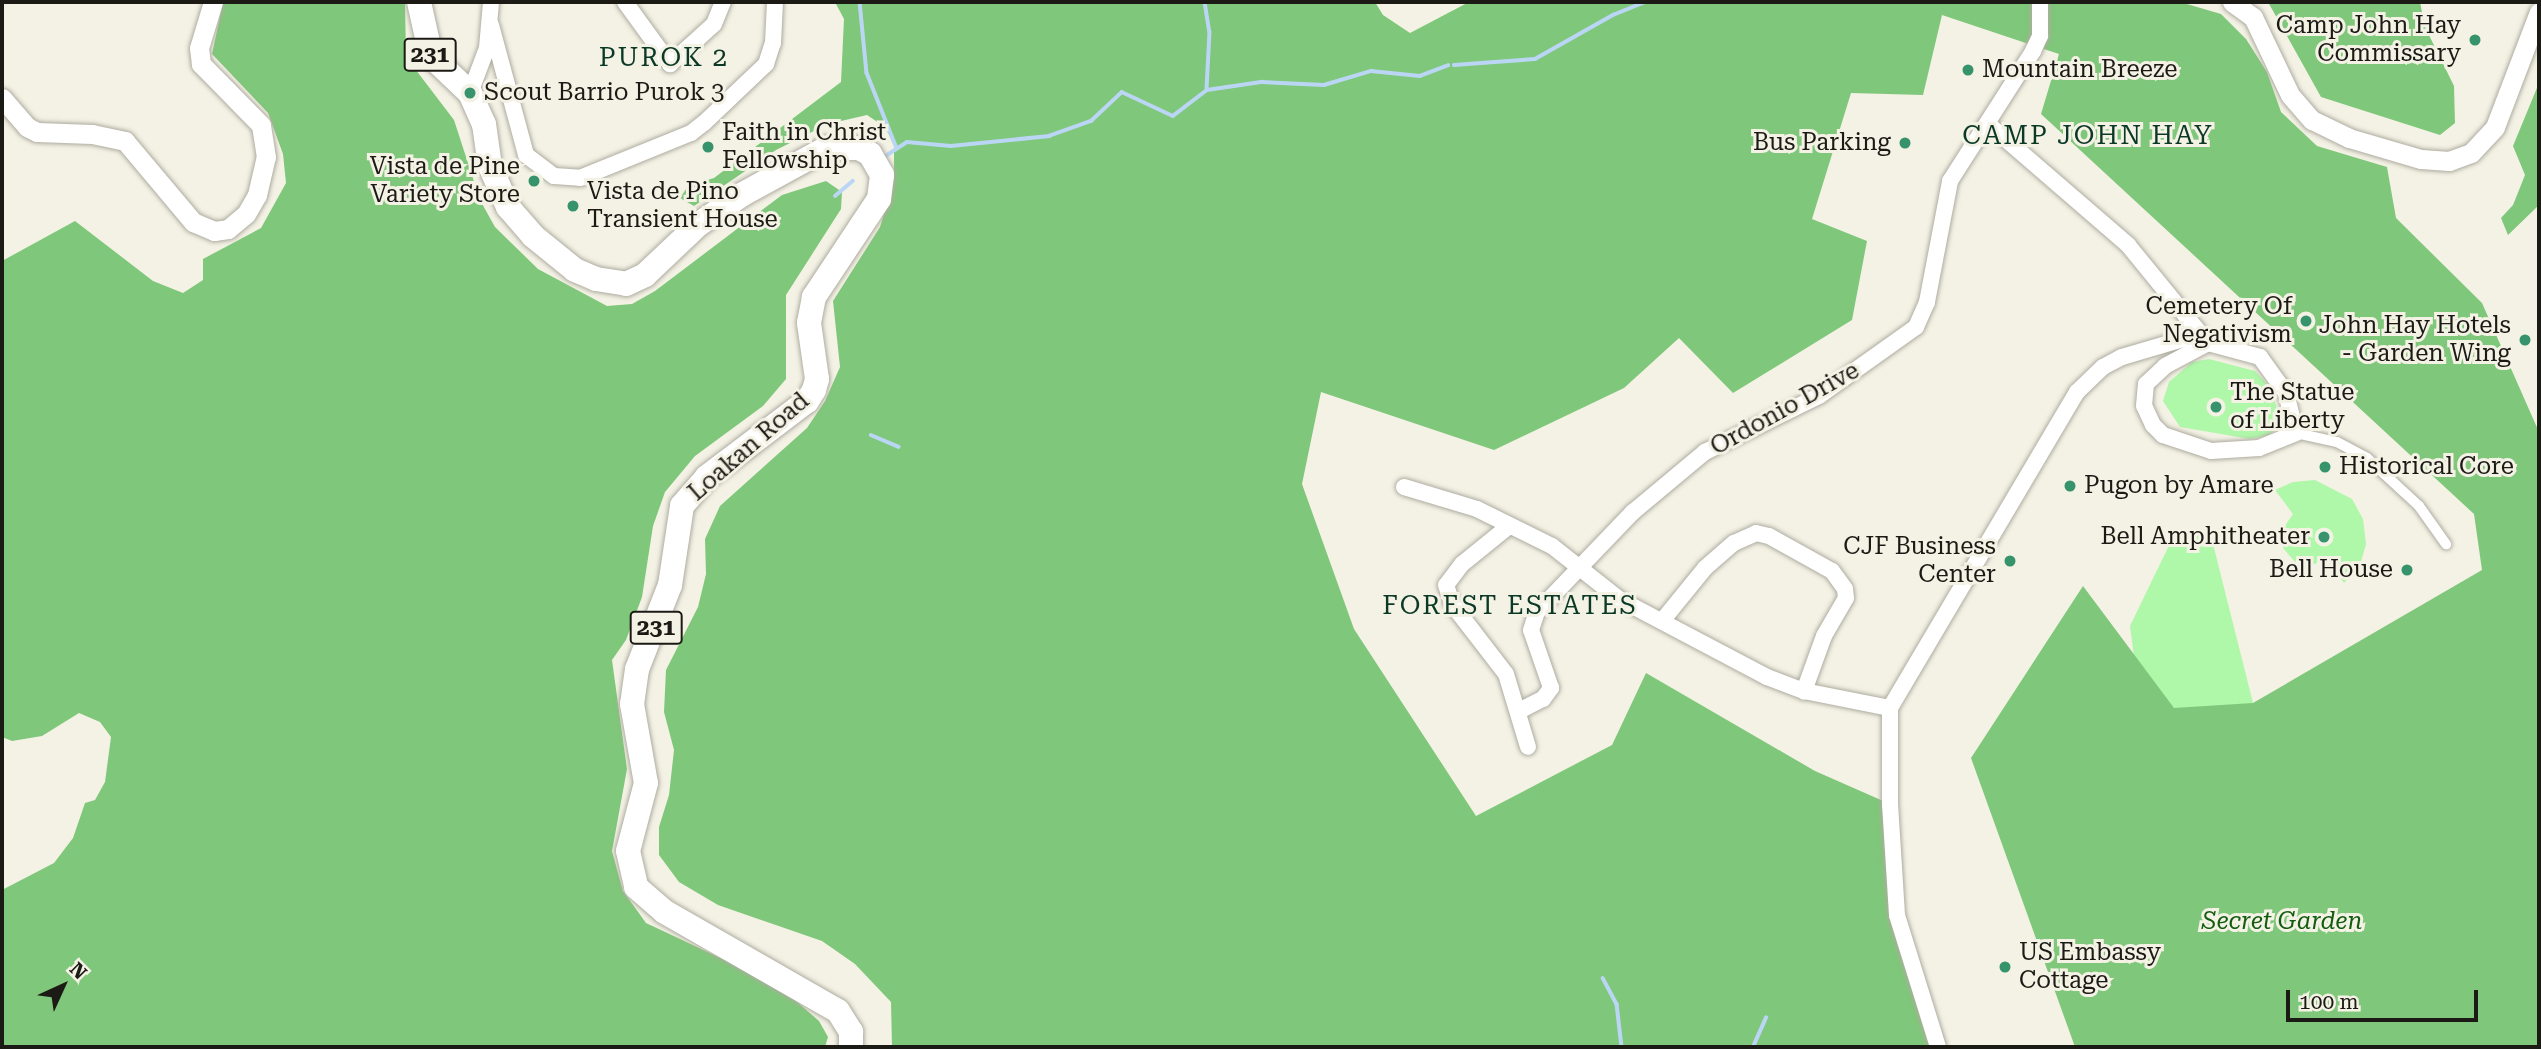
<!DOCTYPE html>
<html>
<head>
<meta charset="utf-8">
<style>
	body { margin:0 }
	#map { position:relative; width:2541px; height:1049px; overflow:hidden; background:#f4f2e5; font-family:"Roboto Serif",serif }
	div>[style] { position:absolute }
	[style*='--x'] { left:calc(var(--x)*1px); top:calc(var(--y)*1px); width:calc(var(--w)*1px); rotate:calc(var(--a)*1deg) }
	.green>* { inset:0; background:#aff7a9 }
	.forest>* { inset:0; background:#7fc77a }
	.stream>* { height:3.5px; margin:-1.75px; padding:0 1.75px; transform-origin:1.75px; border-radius:1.75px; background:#bbd6f5 }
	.roads { filter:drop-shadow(0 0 2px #aeaca0) drop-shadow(0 0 2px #aeaca0) }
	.pedestrian>* { height:10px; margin:-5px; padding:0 5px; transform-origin:5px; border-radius:5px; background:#fff }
	.minor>* { height:16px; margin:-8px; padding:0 8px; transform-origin:8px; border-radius:8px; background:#fff }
	.tertiary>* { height:19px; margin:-9.5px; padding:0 9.5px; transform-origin:9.5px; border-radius:9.5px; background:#fff }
	.primary>* { height:24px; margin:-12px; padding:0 12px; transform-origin:12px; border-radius:12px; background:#fff }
	.dots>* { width:19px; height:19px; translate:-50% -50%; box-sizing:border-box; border:4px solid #f4f2e5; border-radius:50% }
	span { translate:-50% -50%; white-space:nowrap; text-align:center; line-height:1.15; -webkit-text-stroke:6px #f4f2e5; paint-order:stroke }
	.shield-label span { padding:2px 5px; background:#f4f2e5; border:2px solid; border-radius:5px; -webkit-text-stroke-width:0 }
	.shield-label { font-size:23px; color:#1b1a15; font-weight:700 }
	.poi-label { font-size:24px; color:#1b1a15 }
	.right { translate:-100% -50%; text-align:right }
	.left { translate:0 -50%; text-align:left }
	.street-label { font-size:24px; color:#1b1a15 }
	.park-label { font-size:24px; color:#135d11; font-style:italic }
	.neighbourhood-label { font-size:26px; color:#0b3926; letter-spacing:2px }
	.frame { position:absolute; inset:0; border:4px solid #1b1a15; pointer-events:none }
	.north { position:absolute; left:28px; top:951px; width:70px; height:70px; -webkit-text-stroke:5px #f4f2e5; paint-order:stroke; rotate:45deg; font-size:19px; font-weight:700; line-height:28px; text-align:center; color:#1b1a15 }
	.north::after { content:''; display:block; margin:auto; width:24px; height:32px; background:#1b1a15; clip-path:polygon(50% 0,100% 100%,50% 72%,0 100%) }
	.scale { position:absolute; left:2286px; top:990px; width:192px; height:32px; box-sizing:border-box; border:4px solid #1b1a15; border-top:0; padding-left:9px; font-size:21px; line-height:24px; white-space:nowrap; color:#1b1a15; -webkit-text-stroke:5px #f4f2e5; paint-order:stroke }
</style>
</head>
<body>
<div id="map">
	<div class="green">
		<i style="clip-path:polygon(2209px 359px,2255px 371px,2270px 387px,2282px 424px,2269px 435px,2250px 439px,2180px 427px,2163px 401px,2169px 382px,2192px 362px)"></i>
		<i style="clip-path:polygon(2315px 480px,2352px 499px,2363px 519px,2366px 544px,2360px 565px,2344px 583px,2326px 559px,2310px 566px,2295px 562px,2283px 548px,2282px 530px,2293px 514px,2275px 490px,2293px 482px)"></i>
		<i style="clip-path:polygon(2176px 531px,2211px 536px,2253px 703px,2300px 765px,2154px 810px,2130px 626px)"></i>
	</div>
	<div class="forest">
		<i style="clip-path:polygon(223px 2px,405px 2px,406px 57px,454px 120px,480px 200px,495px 227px,538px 269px,607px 306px,632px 304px,655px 291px,782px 195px,826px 181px,842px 192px,841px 209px,786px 295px,786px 379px,763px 406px,695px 456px,665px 492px,653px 526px,642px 597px,626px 640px,612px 660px,627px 769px,612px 851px,623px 891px,646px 923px,729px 962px,796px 1001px,819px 1021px,828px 1037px,825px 1047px,2px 1047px,2px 890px,54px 863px,73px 838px,85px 803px,95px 800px,105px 782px,111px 737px,100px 722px,79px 713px,42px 736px,12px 741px,2px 737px,2px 261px,75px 221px,153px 281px,183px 293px,203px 280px,203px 259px,261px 228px,286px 183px,283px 154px,268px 113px,212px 54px)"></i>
		<i style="clip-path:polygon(835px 2px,1375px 2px,1383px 15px,1410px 33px,1469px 2px,2180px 2px,2221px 14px,2246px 39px,2267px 72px,2281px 112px,2317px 146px,2387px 167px,2396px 218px,2482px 303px,2539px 432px,2539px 1047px,2075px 1047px,1971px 758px,2083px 586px,2174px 708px,2253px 703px,2482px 570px,2474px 514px,2041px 114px,2059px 54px,1942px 15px,1923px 95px,1851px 93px,1812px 219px,1867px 241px,1852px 320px,1733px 393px,1679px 338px,1624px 388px,1494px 450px,1321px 392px,1302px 484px,1354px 629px,1476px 816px,1612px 745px,1646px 673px,1815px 771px,1890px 804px,1897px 915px,1938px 1047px,892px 1047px,891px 1002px,855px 964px,822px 941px,718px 905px,679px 882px,659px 855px,659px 827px,669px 795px,674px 750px,664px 712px,666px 670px,698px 607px,706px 574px,705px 539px,720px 506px,807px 428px,825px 401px,840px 367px,833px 301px,880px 227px,894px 180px,894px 145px,885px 127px,867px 115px,828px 124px,776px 150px,694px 206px,680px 198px,688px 186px,714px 178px,841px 82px,844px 19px)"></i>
		<i style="clip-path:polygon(2268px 2px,2420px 2px,2425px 27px,2454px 86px,2455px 123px,2440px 135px,2321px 97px)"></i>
		<i style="clip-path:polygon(2539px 83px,2539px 205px,2508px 235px,2501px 218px,2513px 205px,2525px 175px,2513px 146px)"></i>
	</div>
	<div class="stream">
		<i style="--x:860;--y:2;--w:71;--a:84.4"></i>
		<i style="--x:867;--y:73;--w:79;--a:68.3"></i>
		<i style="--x:1205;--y:2;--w:30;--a:81"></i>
		<i style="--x:1210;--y:32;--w:58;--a:93"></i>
		<i style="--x:1454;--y:65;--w:81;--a:-4.2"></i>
		<i style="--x:1535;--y:59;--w:90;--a:-29.4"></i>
		<i style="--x:1613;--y:15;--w:35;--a:-22"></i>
		<i style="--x:884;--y:157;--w:27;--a:-33"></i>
		<i style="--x:907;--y:142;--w:44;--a:5.2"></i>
		<i style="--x:951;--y:146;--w:99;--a:-5.8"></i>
		<i style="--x:1049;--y:136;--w:45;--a:-19.7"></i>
		<i style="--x:1091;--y:121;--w:42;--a:-43.1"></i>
		<i style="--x:1122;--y:92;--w:56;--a:25.2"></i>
		<i style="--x:1173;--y:116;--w:43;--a:-37.4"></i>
		<i style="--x:1207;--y:90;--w:56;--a:-8.3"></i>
		<i style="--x:1262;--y:82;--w:62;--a:2.8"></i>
		<i style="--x:1324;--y:85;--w:49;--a:-16.6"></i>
		<i style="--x:1371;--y:71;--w:49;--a:5.8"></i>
		<i style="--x:1420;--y:76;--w:30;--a:-21"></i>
		<i style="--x:835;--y:196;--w:23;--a:-40"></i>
		<i style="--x:871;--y:435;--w:30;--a:23"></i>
		<i style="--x:1603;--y:978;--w:30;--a:62"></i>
		<i style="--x:1617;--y:1004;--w:43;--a:83.4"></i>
		<i style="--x:1753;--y:1047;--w:32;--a:-66"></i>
	</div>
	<div class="roads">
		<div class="pedestrian">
			<i style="--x:2296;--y:433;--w:42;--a:12.4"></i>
			<i style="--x:2337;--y:442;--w:34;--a:28"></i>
			<i style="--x:2367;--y:458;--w:71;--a:42.7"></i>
			<i style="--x:2419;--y:506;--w:47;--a:54.6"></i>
		</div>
		<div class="minor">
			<i style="--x:625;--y:2;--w:77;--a:54"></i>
			<i style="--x:670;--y:64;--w:59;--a:-42.3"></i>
			<i style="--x:714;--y:24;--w:24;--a:-68"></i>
			<i style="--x:491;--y:25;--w:135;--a:74.9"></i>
			<i style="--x:526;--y:155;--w:35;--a:37"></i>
			<i style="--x:554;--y:176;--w:26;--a:4"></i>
			<i style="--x:580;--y:178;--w:120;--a:-22.1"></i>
			<i style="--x:691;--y:133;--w:16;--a:-38"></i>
			<i style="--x:704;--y:123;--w:86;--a:-43.6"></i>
			<i style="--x:766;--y:64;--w:22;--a:-72"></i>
			<i style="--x:773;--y:43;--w:41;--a:-87.2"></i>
			<i style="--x:470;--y:93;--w:48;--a:-69.3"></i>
			<i style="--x:487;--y:48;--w:46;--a:-85"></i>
			<i style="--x:1988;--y:124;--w:185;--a:40.8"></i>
			<i style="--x:2128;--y:245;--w:127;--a:50.8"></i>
			<i style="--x:2208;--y:343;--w:54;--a:15.1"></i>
			<i style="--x:2260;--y:357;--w:44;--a:54.2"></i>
			<i style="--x:2286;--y:393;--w:41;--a:76"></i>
			<i style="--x:2296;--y:433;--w:40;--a:158"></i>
			<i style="--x:2259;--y:448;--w:48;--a:176.4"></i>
			<i style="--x:2211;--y:451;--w:51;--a:-161.6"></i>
			<i style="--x:2163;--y:435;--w:14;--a:-135"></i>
			<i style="--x:2153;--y:425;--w:21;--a:-115"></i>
			<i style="--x:2144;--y:406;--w:22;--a:-85"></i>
			<i style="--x:2146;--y:384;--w:26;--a:-43"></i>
			<i style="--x:2165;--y:366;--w:49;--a:-28.1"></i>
			<i style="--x:1404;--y:487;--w:76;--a:16.8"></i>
			<i style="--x:1477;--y:509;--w:84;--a:26.3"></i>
			<i style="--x:1552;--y:546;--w:85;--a:38.3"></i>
			<i style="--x:1619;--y:599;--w:167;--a:27.8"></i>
			<i style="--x:1767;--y:677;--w:40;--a:21"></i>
			<i style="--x:1804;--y:691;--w:88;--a:11.2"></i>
			<i style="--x:1509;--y:526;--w:60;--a:141"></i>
			<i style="--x:1462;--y:564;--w:26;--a:127"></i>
			<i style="--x:1446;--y:585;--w:20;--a:72"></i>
			<i style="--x:1452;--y:604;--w:88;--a:52.4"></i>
			<i style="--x:1506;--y:674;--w:76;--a:73.2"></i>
			<i style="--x:1662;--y:621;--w:68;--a:-50.9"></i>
			<i style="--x:1705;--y:568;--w:38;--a:-41"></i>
			<i style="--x:1734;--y:543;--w:24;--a:-24"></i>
			<i style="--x:1756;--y:533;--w:13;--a:13"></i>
			<i style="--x:1769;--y:536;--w:72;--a:29.1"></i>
			<i style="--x:1832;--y:571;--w:22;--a:54"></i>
			<i style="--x:1845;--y:589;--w:9;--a:84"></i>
			<i style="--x:1846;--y:598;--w:44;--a:120.1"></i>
			<i style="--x:1824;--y:636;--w:59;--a:110"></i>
			<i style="--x:1519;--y:711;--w:27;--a:-27"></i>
			<i style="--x:1543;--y:699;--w:14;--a:-54"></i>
			<i style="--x:1551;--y:688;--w:61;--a:-109"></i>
			<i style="--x:1531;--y:630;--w:19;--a:-72"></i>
			<i style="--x:1537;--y:612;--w:139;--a:-46.2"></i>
			<i style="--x:1633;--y:512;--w:94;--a:-39.8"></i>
			<i style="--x:1705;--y:452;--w:127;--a:-26.2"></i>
			<i style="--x:1819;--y:396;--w:119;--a:-35.4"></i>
			<i style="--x:1916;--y:327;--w:27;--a:-66"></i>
			<i style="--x:1927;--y:302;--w:123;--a:-79.2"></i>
			<i style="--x:1950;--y:181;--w:154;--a:-57.4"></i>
			<i style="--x:2033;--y:51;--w:17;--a:-65"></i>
			<i style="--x:2040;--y:36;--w:34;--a:-90"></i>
			<i style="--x:1938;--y:1047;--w:138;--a:-107.3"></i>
			<i style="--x:1897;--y:915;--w:111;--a:-93.6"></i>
			<i style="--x:1890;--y:804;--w:96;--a:-90"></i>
			<i style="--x:1890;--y:708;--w:367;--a:-59.4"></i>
			<i style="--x:2077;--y:392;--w:36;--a:-44"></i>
			<i style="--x:2103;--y:367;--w:21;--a:-28"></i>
			<i style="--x:2122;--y:357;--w:81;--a:-16.4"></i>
		</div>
		<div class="tertiary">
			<i style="--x:2232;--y:2;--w:26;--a:36"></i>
			<i style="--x:2253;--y:17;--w:86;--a:64.6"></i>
			<i style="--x:2290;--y:95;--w:33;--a:49"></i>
			<i style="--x:2312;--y:120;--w:41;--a:25.9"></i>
			<i style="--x:2349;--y:138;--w:75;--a:16.3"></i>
			<i style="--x:2421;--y:159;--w:28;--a:4"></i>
			<i style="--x:2449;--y:161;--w:23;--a:-20"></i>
			<i style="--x:2471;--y:153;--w:35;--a:-47"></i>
			<i style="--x:2495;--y:127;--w:123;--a:-69.1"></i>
			<i style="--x:2;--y:98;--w:38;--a:49"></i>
			<i style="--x:27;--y:127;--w:11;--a:27"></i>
			<i style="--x:37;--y:132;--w:55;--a:2.1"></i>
			<i style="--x:92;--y:134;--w:34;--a:12"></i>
			<i style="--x:125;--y:141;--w:106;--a:50"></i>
			<i style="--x:193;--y:222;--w:23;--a:23"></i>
			<i style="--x:214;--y:231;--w:14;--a:-8"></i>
			<i style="--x:228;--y:229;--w:23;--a:-40"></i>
			<i style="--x:246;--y:214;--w:22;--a:-60"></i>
			<i style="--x:257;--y:195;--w:39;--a:-77"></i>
			<i style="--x:266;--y:157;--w:32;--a:-99"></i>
			<i style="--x:261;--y:125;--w:86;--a:-134.5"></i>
			<i style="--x:201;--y:64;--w:16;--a:-97"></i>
			<i style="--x:199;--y:48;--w:48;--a:-73.1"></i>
		</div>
		<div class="primary">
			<i style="--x:419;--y:2;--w:55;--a:77.5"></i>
			<i style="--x:431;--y:56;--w:54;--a:43.5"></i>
			<i style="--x:470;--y:93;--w:34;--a:66"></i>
			<i style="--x:484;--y:124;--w:42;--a:81.9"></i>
			<i style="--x:490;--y:166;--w:45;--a:66.3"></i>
			<i style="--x:508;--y:207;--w:38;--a:49"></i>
			<i style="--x:533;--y:236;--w:54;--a:39"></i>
			<i style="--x:575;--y:270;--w:23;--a:23"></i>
			<i style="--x:596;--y:279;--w:30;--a:9"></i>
			<i style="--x:626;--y:284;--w:21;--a:-25"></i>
			<i style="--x:645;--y:275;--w:74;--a:-43.4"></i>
			<i style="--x:699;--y:224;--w:53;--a:-34.3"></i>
			<i style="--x:743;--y:194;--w:96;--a:-28.7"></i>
			<i style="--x:827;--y:148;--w:32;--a:0"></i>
			<i style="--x:859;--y:148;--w:13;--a:29"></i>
			<i style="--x:870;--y:154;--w:24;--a:60"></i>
			<i style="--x:882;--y:175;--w:24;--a:97"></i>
			<i style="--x:879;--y:199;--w:118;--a:123.6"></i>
			<i style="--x:814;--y:297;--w:26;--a:101"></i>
			<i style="--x:809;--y:323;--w:57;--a:81.9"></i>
			<i style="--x:817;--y:379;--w:11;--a:105"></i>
			<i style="--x:814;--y:390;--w:13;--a:122"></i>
			<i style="--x:807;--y:401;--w:126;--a:142.8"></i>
			<i style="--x:707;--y:477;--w:38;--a:131"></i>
			<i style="--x:682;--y:506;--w:80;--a:98.6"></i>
			<i style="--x:670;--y:585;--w:90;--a:111.4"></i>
			<i style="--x:637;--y:669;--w:35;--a:98"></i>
			<i style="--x:632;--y:704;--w:80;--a:80"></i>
			<i style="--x:646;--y:783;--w:70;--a:104.8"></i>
			<i style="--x:628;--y:851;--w:37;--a:77"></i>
			<i style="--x:636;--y:887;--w:38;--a:41"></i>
			<i style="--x:665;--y:912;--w:199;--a:29.8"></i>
			<i style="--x:838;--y:1011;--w:25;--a:58"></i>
			<i style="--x:851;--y:1032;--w:15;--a:90"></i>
		</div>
	</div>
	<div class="dots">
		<i style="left:2475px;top:40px;background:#37936b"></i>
		<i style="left:1968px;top:70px;background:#37936b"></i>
		<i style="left:470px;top:93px;background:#37936b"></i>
		<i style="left:1905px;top:143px;background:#37936b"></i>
		<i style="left:708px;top:147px;background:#37936b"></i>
		<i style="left:534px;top:181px;background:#37936b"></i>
		<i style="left:573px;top:206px;background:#37936b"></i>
		<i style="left:2306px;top:321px;background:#37936b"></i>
		<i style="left:2525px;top:340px;background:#37936b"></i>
		<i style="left:2216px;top:407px;background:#37936b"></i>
		<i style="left:2325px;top:467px;background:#37936b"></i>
		<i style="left:2070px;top:486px;background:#37936b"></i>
		<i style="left:2324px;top:537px;background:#37936b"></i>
		<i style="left:2010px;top:561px;background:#37936b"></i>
		<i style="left:2407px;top:570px;background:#37936b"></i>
		<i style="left:2005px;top:967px;background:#37936b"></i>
	</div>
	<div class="shield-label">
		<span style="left:430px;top:55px">231</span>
		<span style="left:656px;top:628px">231</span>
	</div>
	<div class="poi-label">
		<span class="right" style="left:2461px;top:40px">Camp John Hay<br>Commissary</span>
		<span class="left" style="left:1982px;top:70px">Mountain Breeze</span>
		<span class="left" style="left:484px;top:93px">Scout Barrio Purok 3</span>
		<span class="left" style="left:722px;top:147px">Faith in Christ<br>Fellowship</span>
		<span class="right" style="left:1891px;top:143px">Bus Parking</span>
		<span class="right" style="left:520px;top:181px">Vista de Pine<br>Variety Store</span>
		<span class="left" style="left:587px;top:206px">Vista de Pino<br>Transient House</span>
		<span class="right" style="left:2292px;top:321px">Cemetery Of<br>Negativism</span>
		<span class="right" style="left:2511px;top:340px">John Hay Hotels<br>- Garden Wing</span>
		<span class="left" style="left:2230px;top:407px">The Statue<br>of Liberty</span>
		<span class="left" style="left:2339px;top:467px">Historical Core</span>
		<span class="left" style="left:2084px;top:486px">Pugon by Amare</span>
		<span class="right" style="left:2310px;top:537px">Bell Amphitheater</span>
		<span class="right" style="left:1996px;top:561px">CJF Business<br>Center</span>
		<span class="right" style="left:2393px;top:570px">Bell House</span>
		<span class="left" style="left:2019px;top:967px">US Embassy<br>Cottage</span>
	</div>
	<div class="street-label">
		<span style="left:1785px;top:409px;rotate:-29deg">Ordonio Drive</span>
		<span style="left:749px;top:447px;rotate:-41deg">Loakan Road</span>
	</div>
	<div class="park-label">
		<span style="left:2282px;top:922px">Secret Garden</span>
	</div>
	<div class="neighbourhood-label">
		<span style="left:664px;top:58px">PUROK 2</span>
		<span style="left:2088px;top:136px">CAMP JOHN HAY</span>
		<span style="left:1510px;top:606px">FOREST ESTATES</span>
	</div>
	<div class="frame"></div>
	<div class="north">N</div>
	<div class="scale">100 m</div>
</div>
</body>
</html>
